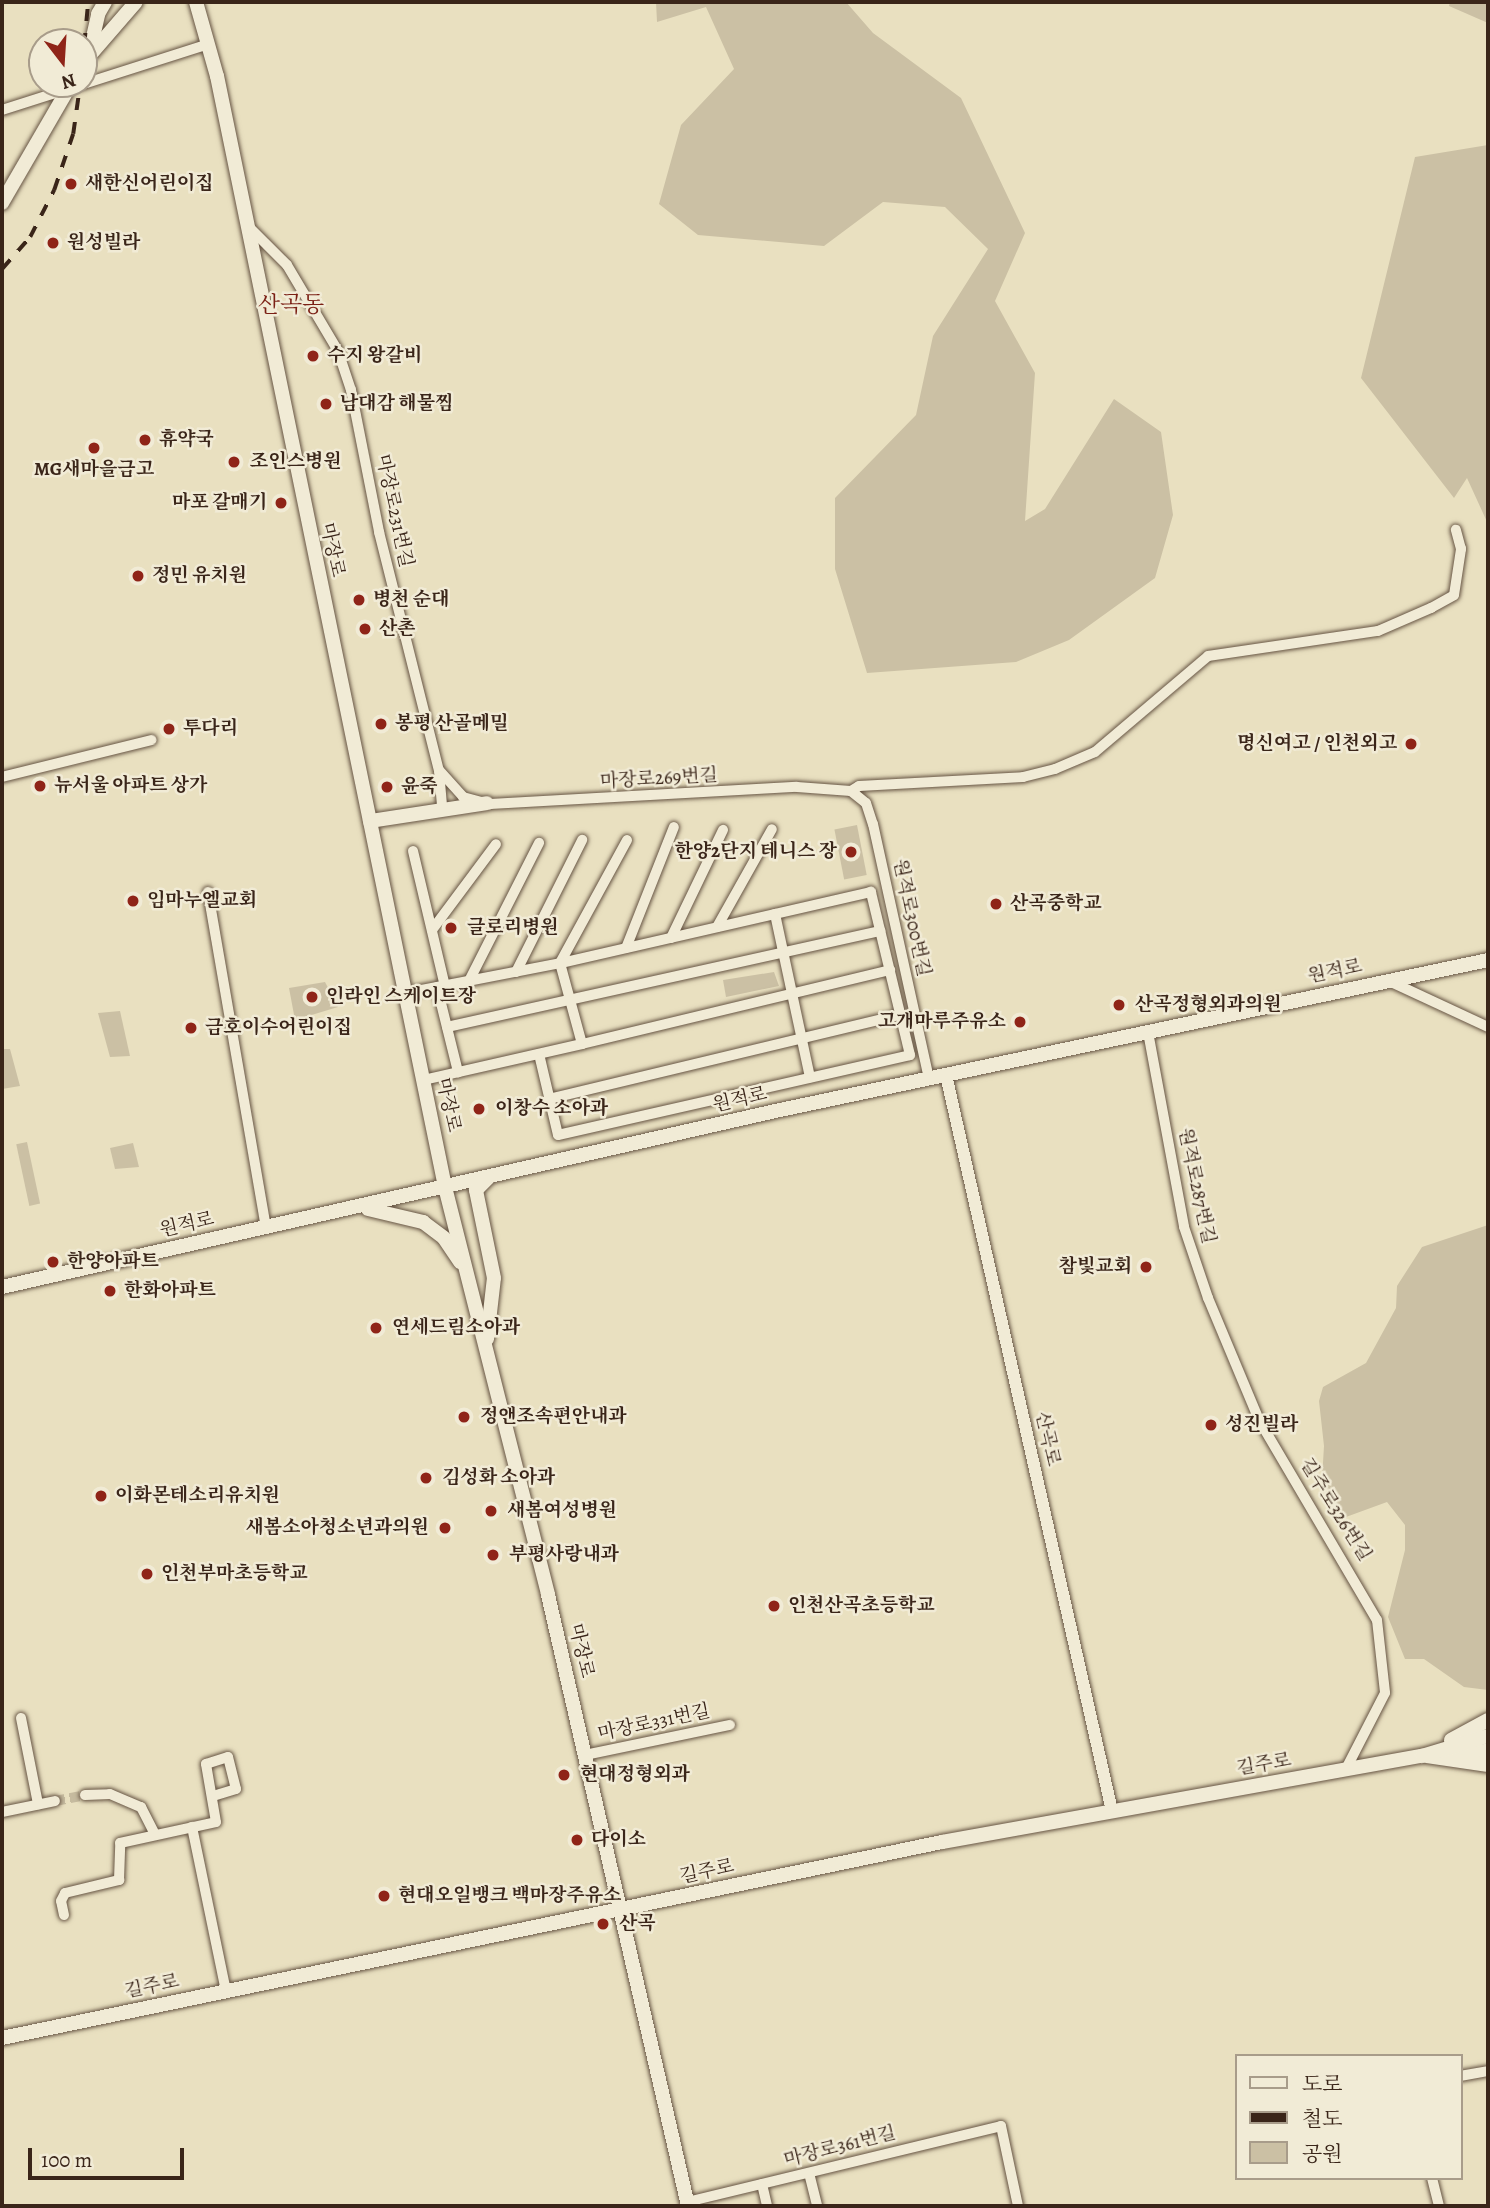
<!DOCTYPE html>
<html>
<head>
<meta charset="utf-8">
<style>
	body { margin:0 }
	#map { position:relative; width:1490px; height:2208px; overflow:hidden; background:#e9e0c0; font-family:Alegreya,"Noto Serif KR",serif }
	div>[style] { position:absolute }
	[style*='--x'] { left:calc(var(--x)*1px); top:calc(var(--y)*1px); width:calc(var(--w)*1px); rotate:calc(var(--a)*1deg) }
	.green>* { inset:0; background:#cbc0a4; transform-origin:0 0 }
	.minor-tunnel>* { height:10px; margin-top:-5px; transform-origin:0; background:repeating-linear-gradient(90deg,#c6bb9f 0 10px,transparent 0 15px) }
	.roads { filter:drop-shadow(0 0 2px #665443) drop-shadow(0 0 2px #665443) }
	.minor>* { height:10px; margin:-5px; padding:0 5px; transform-origin:5px; border-radius:5px; background:#f1ebd6 }
	.tertiary>* { height:12px; margin:-6px; padding:0 6px; transform-origin:6px; border-radius:6px; background:#f1ebd6 }
	.secondary>* { height:14px; margin:-7px; padding:0 7px; transform-origin:7px; border-radius:7px; background:#f1ebd6 }
	.rail>* { height:3.5px; margin-top:-1.75px; transform-origin:0; background:repeating-linear-gradient(90deg,#3a2519 0 12px,transparent 0 24px) }
	.dots>* { width:19px; height:19px; translate:-50% -50%; box-sizing:border-box; border:4px solid #f1ebd6; border-radius:50% }
	span { translate:-50% -50%; white-space:nowrap; text-align:center; line-height:1.15; -webkit-text-stroke:5px #f1ebd6; paint-order:stroke }
	.poi-label { font-size:19px; color:#3a2519; font-weight:700 }
	.left { translate:0 -50%; text-align:left }
	.right { translate:-100% -50%; text-align:right }
	.street-label { font-size:19px; color:#3a2519 }
	.quarter-label { font-size:23px; color:#7a1f14 }
	.frame { position:absolute; inset:0; border:4px solid #3a2519; pointer-events:none }
	.legend { position:absolute; left:1235px; top:2054px; width:228px; height:126px; box-sizing:border-box; background:#f1ebd6; border:2px solid #a89c8a; margin:0; padding:9px 12px; list-style:none; font-size:21px; color:#3a2519 }
	.legend li { display:flex; align-items:center; gap:14px; height:35px }
	.legend b { width:35px; border:2px solid #a89c8a }
	.north { position:absolute; left:28px; top:28px; width:70px; height:70px; box-sizing:border-box; background:#f1ebd6; border:2px solid #a89c8a; border-radius:50%; rotate:163deg; font-size:19px; font-weight:700; line-height:28px; text-align:center; color:#3a2519 }
	.north::after { content:''; display:block; margin:auto; width:24px; height:32px; background:#8f2418; clip-path:polygon(50% 0,100% 100%,50% 72%,0 100%) }
	.scale { position:absolute; left:28px; top:2148px; width:156px; height:32px; box-sizing:border-box; border:4px solid #3a2519; border-top:0; padding-left:9px; font-size:21px; line-height:24px; white-space:nowrap; color:#3a2519; -webkit-text-stroke:5px #f1ebd6; paint-order:stroke }
</style>
</head>
<body>
<div id="map">
	<div class="green">
		<i style="clip-path:polygon(656px 2px,846px 2px,873px 33px,961px 98px,1025px 233px,995px 301px,1035px 373px,1025px 521px,1045px 509px,1114px 399px,1161px 432px,1173px 515px,1155px 578px,1069px 640px,1016px 662px,867px 673px,835px 569px,835px 498px,916px 415px,933px 336px,988px 249px,945px 207px,883px 202px,824px 246px,698px 235px,659px 204px,681px 125px,734px 69px,706px 7px,657px 22px)"></i>
		<i style="clip-path:polygon(1450px 2px,1488px 2px,1488px 23px,1449px 6px)"></i>
		<i style="clip-path:polygon(1488px 145px,1488px 524px,1467px 478px,1454px 498px,1361px 378px,1415px 157px)"></i>
		<i style="left:857px;top:825px;width:51px;height:23px;rotate:79deg"></i>
		<i style="clip-path:polygon(774px 972px,779px 986px,726px 997px,723px 980px)"></i>
		<i style="clip-path:polygon(325px 982px,338px 1007px,295px 1020px,289px 988px)"></i>
		<i style="clip-path:polygon(120px 1011px,130px 1056px,110px 1057px,98px 1013px)"></i>
		<i style="clip-path:polygon(2px 1049px,10px 1049px,20px 1086px,2px 1089px)"></i>
		<i style="left:27px;top:1142px;width:63px;height:11px;rotate:78deg"></i>
		<i style="clip-path:polygon(133px 1143px,139px 1167px,115px 1169px,110px 1148px)"></i>
		<i style="clip-path:polygon(1488px 1225px,1488px 1690px,1464px 1687px,1424px 1659px,1405px 1659px,1388px 1617px,1405px 1550px,1405px 1525px,1387px 1502px,1335px 1521px,1321px 1495px,1324px 1446px,1319px 1401px,1323px 1387px,1366px 1363px,1396px 1308px,1397px 1286px,1422px 1247px)"></i>
	</div>
	<div class="minor-tunnel">
		<i style="--x:55;--y:1801;--w:31;--a:-11"></i>
	</div>
	<div class="roads">
		<div class="minor">
			<i style="--x:2;--y:110;--w:217;--a:-17.7"></i>
			<i style="--x:248;--y:226;--w:55;--a:45"></i>
			<i style="--x:287;--y:265;--w:100;--a:59.3"></i>
			<i style="--x:338;--y:351;--w:41;--a:71.6"></i>
			<i style="--x:351;--y:390;--w:145;--a:78.8"></i>
			<i style="--x:379;--y:532;--w:245;--a:75.9"></i>
			<i style="--x:439;--y:770;--w:36;--a:48"></i>
			<i style="--x:463;--y:797;--w:28;--a:15"></i>
			<i style="--x:490;--y:804;--w:307;--a:-3.2"></i>
			<i style="--x:797;--y:787;--w:54;--a:4.2"></i>
			<i style="--x:851;--y:791;--w:19;--a:39"></i>
			<i style="--x:866;--y:803;--w:22;--a:72"></i>
			<i style="--x:873;--y:824;--w:261;--a:77.6"></i>
			<i style="--x:439;--y:771;--w:37;--a:85"></i>
			<i style="--x:2;--y:777;--w:154;--a:-13.9"></i>
			<i style="--x:851;--y:791;--w:9;--a:-32"></i>
			<i style="--x:859;--y:786;--w:164;--a:-3.1"></i>
			<i style="--x:1023;--y:777;--w:33;--a:-14"></i>
			<i style="--x:1055;--y:769;--w:43;--a:-23"></i>
			<i style="--x:1095;--y:752;--w:148;--a:-40.3"></i>
			<i style="--x:1208;--y:656;--w:172;--a:-8.4"></i>
			<i style="--x:1378;--y:631;--w:58;--a:-23.5"></i>
			<i style="--x:1431;--y:608;--w:26;--a:-29"></i>
			<i style="--x:1454;--y:595;--w:47;--a:-81.3"></i>
			<i style="--x:1461;--y:549;--w:20;--a:-105"></i>
			<i style="--x:413;--y:851;--w:139;--a:76.7"></i>
			<i style="--x:208;--y:892;--w:340;--a:80.2"></i>
			<i style="--x:775;--y:914;--w:167;--a:77.9"></i>
			<i style="--x:717;--y:927;--w:112;--a:-60.7"></i>
			<i style="--x:432;--y:930;--w:107;--a:-53.3"></i>
			<i style="--x:671;--y:938;--w:120;--a:-64.3"></i>
			<i style="--x:626;--y:948;--w:130;--a:-68.4"></i>
			<i style="--x:560;--y:963;--w:140;--a:-61.4"></i>
			<i style="--x:516;--y:972;--w:148;--a:-63.4"></i>
			<i style="--x:469;--y:981;--w:155;--a:-63.1"></i>
			<i style="--x:1389;--y:981;--w:109;--a:24.9"></i>
			<i style="--x:437;--y:987;--w:88;--a:76.1"></i>
			<i style="--x:406;--y:993;--w:157;--a:-11"></i>
			<i style="--x:560;--y:963;--w:84;--a:74.8"></i>
			<i style="--x:582;--y:1044;--w:162;--a:167.2"></i>
			<i style="--x:447;--y:1027;--w:444;--a:-12.5"></i>
			<i style="--x:1148;--y:1032;--w:198;--a:79.5"></i>
			<i style="--x:1184;--y:1227;--w:75;--a:71.3"></i>
			<i style="--x:1208;--y:1298;--w:132;--a:67.3"></i>
			<i style="--x:1259;--y:1420;--w:232;--a:59.5"></i>
			<i style="--x:1377;--y:1620;--w:73;--a:83.7"></i>
			<i style="--x:1385;--y:1693;--w:85;--a:117.2"></i>
			<i style="--x:582;--y:1044;--w:317;--a:-13.5"></i>
			<i style="--x:539;--y:1054;--w:83;--a:76.8"></i>
			<i style="--x:558;--y:1135;--w:361;--a:-12.8"></i>
			<i style="--x:910;--y:1055;--w:168;--a:-103.5"></i>
			<i style="--x:871;--y:892;--w:319;--a:167.1"></i>
			<i style="--x:549;--y:1099;--w:361;--a:-13.5"></i>
			<i style="--x:21;--y:1718;--w:88;--a:78.8"></i>
			<i style="--x:585;--y:1755;--w:148;--a:-11.7"></i>
			<i style="--x:85;--y:1795;--w:25;--a:-2"></i>
			<i style="--x:110;--y:1794;--w:34;--a:23"></i>
			<i style="--x:141;--y:1807;--w:29;--a:63"></i>
			<i style="--x:2;--y:1812;--w:54;--a:-11.7"></i>
			<i style="--x:192;--y:1827;--w:167;--a:78.3"></i>
			<i style="--x:64;--y:1915;--w:14;--a:-102"></i>
			<i style="--x:61;--y:1901;--w:9;--a:-63"></i>
			<i style="--x:65;--y:1893;--w:56;--a:-13.5"></i>
			<i style="--x:119;--y:1880;--w:37;--a:-88"></i>
			<i style="--x:120;--y:1843;--w:98;--a:-12.3"></i>
			<i style="--x:216;--y:1822;--w:59;--a:-99.8"></i>
			<i style="--x:206;--y:1764;--w:23;--a:-18"></i>
			<i style="--x:228;--y:1757;--w:33;--a:76"></i>
			<i style="--x:236;--y:1789;--w:24;--a:163"></i>
			<i style="--x:1460;--y:2076;--w:28;--a:-10"></i>
			<i style="--x:809;--y:2173;--w:34;--a:76"></i>
			<i style="--x:1432;--y:2178;--w:29;--a:76"></i>
			<i style="--x:762;--y:2184;--w:23;--a:77"></i>
			<i style="--x:687;--y:2202;--w:323;--a:-13.6"></i>
			<i style="--x:1001;--y:2126;--w:82;--a:78"></i>
		</div>
		<div class="tertiary">
			<i style="--x:946;--y:1075;--w:754;--a:77.29"></i>
		</div>
		<div class="secondary">
			<i style="--x:196;--y:2;--w:77;--a:74.2"></i>
			<i style="--x:217;--y:76;--w:1134;--a:78.4"></i>
			<i style="--x:445;--y:1187;--w:421;--a:75.8"></i>
			<i style="--x:548;--y:1595;--w:627;--a:77.09"></i>
			<i style="--x:90;--y:50;--w:37;--a:-77"></i>
			<i style="--x:98;--y:14;--w:14;--a:-60"></i>
			<i style="--x:84;--y:62;--w:79;--a:-49.1"></i>
			<i style="--x:2;--y:203;--w:138;--a:-59.9"></i>
			<i style="--x:370;--y:821;--w:118;--a:-8.7"></i>
			<i style="--x:368;--y:1209;--w:57;--a:13.3"></i>
			<i style="--x:423;--y:1222;--w:26;--a:37"></i>
			<i style="--x:444;--y:1238;--w:29;--a:56"></i>
			<i style="--x:2;--y:1287;--w:798;--a:-12.82"></i>
			<i style="--x:780;--y:1110;--w:724;--a:-11.96"></i>
			<i style="--x:487;--y:1339;--w:61;--a:-83.5"></i>
			<i style="--x:494;--y:1278;--w:90;--a:-101.6"></i>
			<i style="--x:476;--y:1190;--w:17;--a:-45"></i>
			<i style="--x:1451;--y:1740;--w:42;--a:-28.4"></i>
			<i style="--x:1451;--y:1754;--w:37;--a:-5"></i>
			<i style="--x:1427;--y:1756;--w:62;--a:8.4"></i>
			<i style="--x:2;--y:2038;--w:960;--a:-11.78"></i>
			<i style="--x:942;--y:1842;--w:488;--a:-10.2"></i>
			<i style="--x:1422;--y:1756;--w:69;--a:-16.9"></i>
		</div>
	</div>
	<div class="rail">
		<i style="--x:84;--y:45;--w:43;--a:-84.7"></i>
		<i style="--x:2;--y:269;--w:43;--a:-48.8"></i>
		<i style="--x:30;--y:237;--w:53;--a:-62.9"></i>
		<i style="--x:54;--y:190;--w:59;--a:-71.3"></i>
		<i style="--x:73;--y:134;--w:50;--a:-82"></i>
	</div>
	<div class="dots">
		<i style="left:71px;top:184px;background:#8f2418"></i>
		<i style="left:53px;top:243px;background:#8f2418"></i>
		<i style="left:313px;top:356px;background:#8f2418"></i>
		<i style="left:326px;top:404px;background:#8f2418"></i>
		<i style="left:145px;top:440px;background:#8f2418"></i>
		<i style="left:94px;top:448px;background:#8f2418"></i>
		<i style="left:234px;top:462px;background:#8f2418"></i>
		<i style="left:281px;top:503px;background:#8f2418"></i>
		<i style="left:138px;top:576px;background:#8f2418"></i>
		<i style="left:359px;top:600px;background:#8f2418"></i>
		<i style="left:365px;top:629px;background:#8f2418"></i>
		<i style="left:381px;top:724px;background:#8f2418"></i>
		<i style="left:169px;top:729px;background:#8f2418"></i>
		<i style="left:1411px;top:744px;background:#8f2418"></i>
		<i style="left:40px;top:786px;background:#8f2418"></i>
		<i style="left:387px;top:787px;background:#8f2418"></i>
		<i style="left:851px;top:852px;background:#8f2418"></i>
		<i style="left:133px;top:901px;background:#8f2418"></i>
		<i style="left:996px;top:904px;background:#8f2418"></i>
		<i style="left:451px;top:928px;background:#8f2418"></i>
		<i style="left:312px;top:997px;background:#8f2418"></i>
		<i style="left:1119px;top:1005px;background:#8f2418"></i>
		<i style="left:1020px;top:1022px;background:#8f2418"></i>
		<i style="left:191px;top:1028px;background:#8f2418"></i>
		<i style="left:479px;top:1109px;background:#8f2418"></i>
		<i style="left:53px;top:1262px;background:#8f2418"></i>
		<i style="left:1146px;top:1267px;background:#8f2418"></i>
		<i style="left:110px;top:1291px;background:#8f2418"></i>
		<i style="left:376px;top:1328px;background:#8f2418"></i>
		<i style="left:464px;top:1417px;background:#8f2418"></i>
		<i style="left:1211px;top:1425px;background:#8f2418"></i>
		<i style="left:426px;top:1478px;background:#8f2418"></i>
		<i style="left:101px;top:1496px;background:#8f2418"></i>
		<i style="left:491px;top:1511px;background:#8f2418"></i>
		<i style="left:445px;top:1528px;background:#8f2418"></i>
		<i style="left:493px;top:1555px;background:#8f2418"></i>
		<i style="left:147px;top:1574px;background:#8f2418"></i>
		<i style="left:774px;top:1606px;background:#8f2418"></i>
		<i style="left:564px;top:1775px;background:#8f2418"></i>
		<i style="left:577px;top:1840px;background:#8f2418"></i>
		<i style="left:384px;top:1896px;background:#8f2418"></i>
		<i style="left:603px;top:1924px;background:#8f2418"></i>
	</div>
	<div class="poi-label">
		<span class="left" style="left:85px;top:184px">새한신어린이집</span>
		<span class="left" style="left:67px;top:243px">원성빌라</span>
		<span class="left" style="left:327px;top:356px">수지 왕갈비</span>
		<span class="left" style="left:340px;top:404px">남대감 해물찜</span>
		<span class="left" style="left:159px;top:440px">휴약국</span>
		<span class="left" style="left:250px;top:462px">조인스병원</span>
		<span style="left:94px;top:470px">MG새마을금고</span>
		<span class="right" style="left:267px;top:503px">마포 갈매기</span>
		<span class="left" style="left:152px;top:576px">정민 유치원</span>
		<span class="left" style="left:373px;top:600px">병천 순대</span>
		<span class="left" style="left:379px;top:629px">산촌</span>
		<span class="left" style="left:395px;top:724px">봉평 산골메밀</span>
		<span class="left" style="left:183px;top:729px">투다리</span>
		<span class="right" style="left:1397px;top:744px">명신여고 / 인천외고</span>
		<span class="left" style="left:54px;top:786px">뉴서울 아파트 상가</span>
		<span class="left" style="left:401px;top:787px">윤죽</span>
		<span class="right" style="left:837px;top:852px">한양2단지 테니스 장</span>
		<span class="left" style="left:147px;top:901px">임마누엘교회</span>
		<span class="left" style="left:1010px;top:904px">산곡중학교</span>
		<span class="left" style="left:467px;top:928px">글로리병원</span>
		<span class="left" style="left:326px;top:997px">인라인 스케이트장</span>
		<span class="left" style="left:1135px;top:1005px">산곡정형외과의원</span>
		<span class="right" style="left:1006px;top:1022px">고개마루주유소</span>
		<span class="left" style="left:205px;top:1028px">금호이수어린이집</span>
		<span class="left" style="left:495px;top:1109px">이창수 소아과</span>
		<span class="left" style="left:67px;top:1262px">한양아파트</span>
		<span class="right" style="left:1132px;top:1267px">참빛교회</span>
		<span class="left" style="left:124px;top:1291px">한화아파트</span>
		<span class="left" style="left:392px;top:1328px">연세드림소아과</span>
		<span class="left" style="left:480px;top:1417px">정앤조속편안내과</span>
		<span class="left" style="left:1225px;top:1425px">성진빌라</span>
		<span class="left" style="left:442px;top:1478px">김성화 소아과</span>
		<span class="left" style="left:115px;top:1496px">이화몬테소리유치원</span>
		<span class="left" style="left:507px;top:1511px">새봄여성병원</span>
		<span class="right" style="left:429px;top:1528px">새봄소아청소년과의원</span>
		<span class="left" style="left:509px;top:1555px">부평사랑내과</span>
		<span class="left" style="left:161px;top:1574px">인천부마초등학교</span>
		<span class="left" style="left:788px;top:1606px">인천산곡초등학교</span>
		<span class="left" style="left:580px;top:1775px">현대정형외과</span>
		<span class="left" style="left:591px;top:1840px">다이소</span>
		<span class="left" style="left:398px;top:1896px">현대오일뱅크 백마장주유소</span>
		<span class="left" style="left:619px;top:1924px">산곡</span>
	</div>
	<div class="street-label">
		<span style="left:394px;top:511px;rotate:78deg">마장로231번길</span>
		<span style="left:332px;top:550px;rotate:78deg">마장로</span>
		<span style="left:659px;top:779px;rotate:-3deg">마장로269번길</span>
		<span style="left:911px;top:918px;rotate:78deg">원적로300번길</span>
		<span style="left:1335px;top:972px;rotate:-12deg">원적로</span>
		<span style="left:740px;top:1100px;rotate:-13deg">원적로</span>
		<span style="left:448px;top:1105px;rotate:78deg">마장로</span>
		<span style="left:1196px;top:1186px;rotate:78deg">원적로287번길</span>
		<span style="left:187px;top:1225px;rotate:-13deg">원적로</span>
		<span style="left:1047px;top:1439px;rotate:77deg">산곡로</span>
		<span style="left:1335px;top:1510px;rotate:58deg">길주로326번길</span>
		<span style="left:581px;top:1651px;rotate:77deg">마장로</span>
		<span style="left:654px;top:1723px;rotate:-12deg">마장로331번길</span>
		<span style="left:1264px;top:1765px;rotate:-10deg">길주로</span>
		<span style="left:707px;top:1872px;rotate:-12deg">길주로</span>
		<span style="left:152px;top:1987px;rotate:-12deg">길주로</span>
		<span style="left:840px;top:2147px;rotate:-14deg">마장로361번길</span>
	</div>
	<div class="quarter-label">
		<span style="left:291px;top:305px">산곡동</span>
	</div>
	<div class="frame"></div>
	<ul class="legend">
	<li><b style="height:9px;background:#f1ebd6"></b>도로</li>
	<li><b style="height:9px;background:#3a2519"></b>철도</li>
	<li><b style="height:19px;background:#cbc0a4"></b>공원</li>
	</ul>
	<div class="north">N</div>
	<div class="scale">100 m</div>
</div>
</body>
</html>
